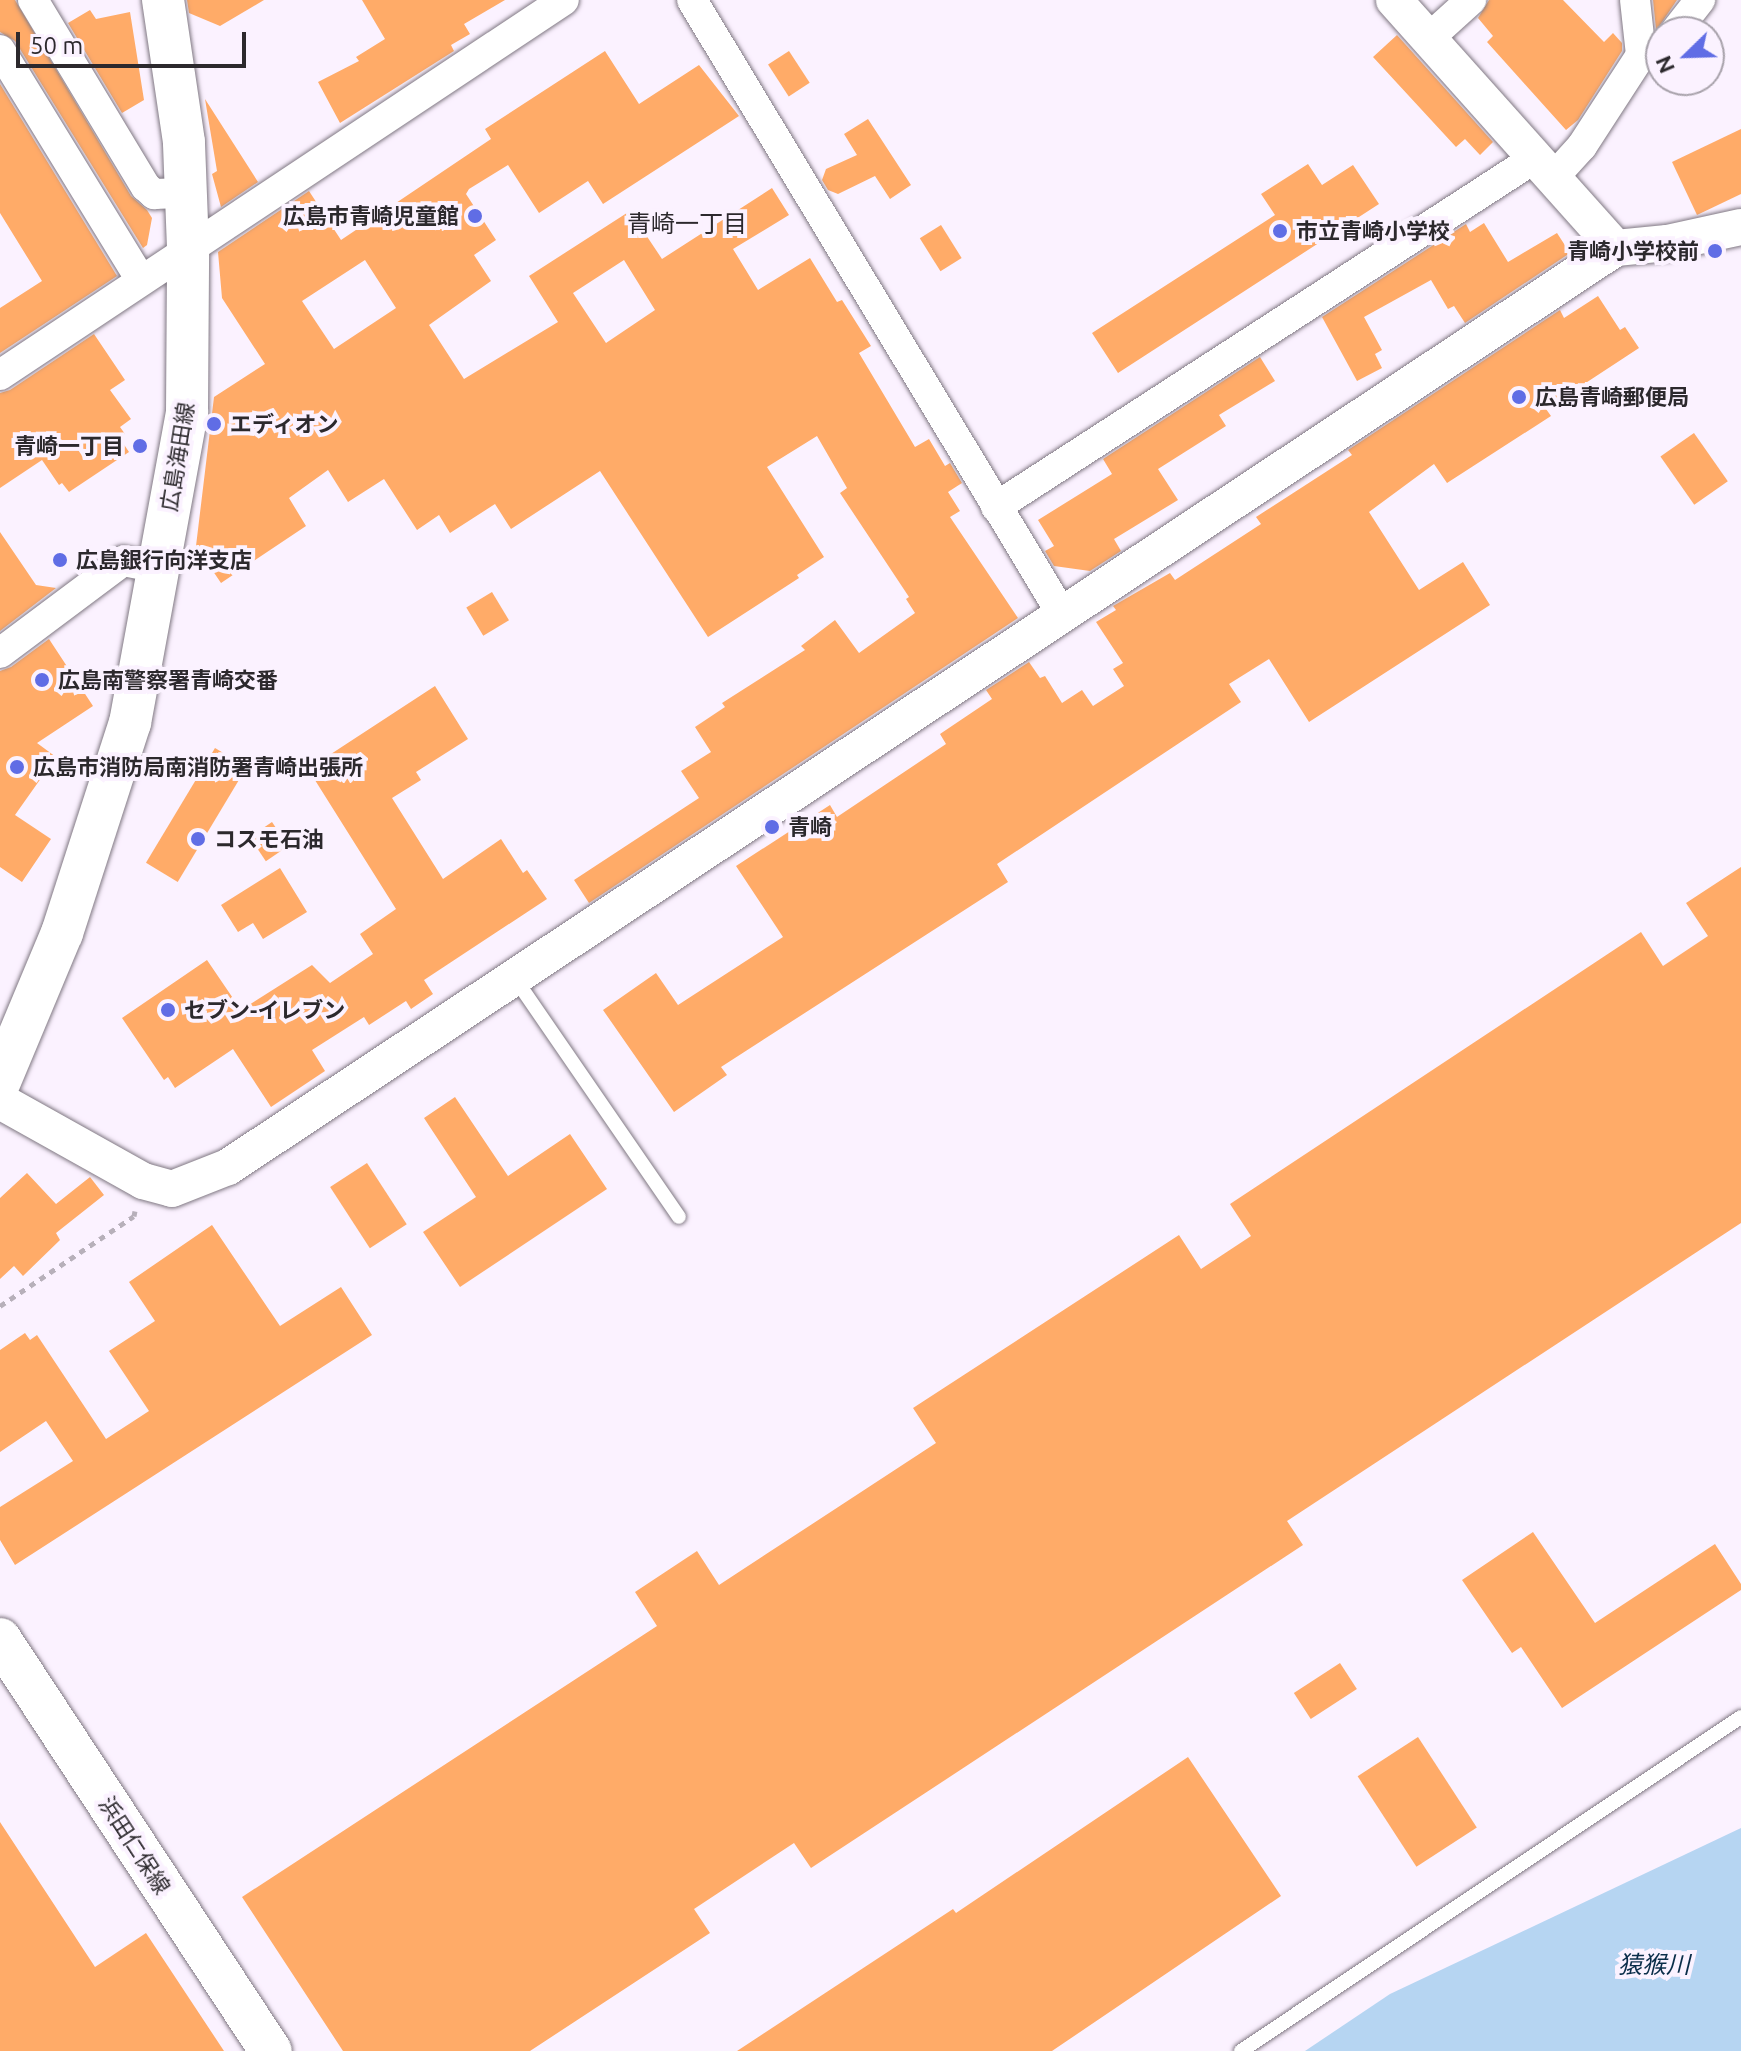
<!DOCTYPE html>
<html>
<head>
<meta charset="utf-8">
<style>
	body { margin:0 }
	#map { position:relative; width:1741px; height:2051px; overflow:hidden; background:#fbf2ff; font-family:Ubuntu,"Noto Sans JP",sans-serif }
	div>[style] { position:absolute }
	[style*='--x'] { left:calc(var(--x)*1px); top:calc(var(--y)*1px); width:calc(var(--w)*1px); rotate:calc(var(--a)*1deg) }
	.water>* { inset:0; background:#b6d5f2 }
	.building>* { inset:0; background:#ffab68; transform-origin:0 0 }
	.path>* { height:5px; margin-top:-2.5px; transform-origin:0; background:repeating-linear-gradient(90deg,#b7b0ba 0 6px,transparent 0 12px) }
	.roads { filter:drop-shadow(0 0 2px #807883) drop-shadow(0 0 2px #807883) }
	.service>* { height:14px; margin:-7px; padding:0 7px; transform-origin:7px; border-radius:7px; background:#fff }
	.minor>* { height:30px; margin:-15px; padding:0 15px; transform-origin:15px; border-radius:15px; background:#fff }
	.tertiary>* { height:36px; margin:-18px; padding:0 18px; transform-origin:18px; border-radius:18px; background:#fff }
	.secondary>* { height:42px; margin:-21px; padding:0 21px; transform-origin:21px; border-radius:21px; background:#fff }
	.dots>* { width:22px; height:22px; translate:-50% -50%; box-sizing:border-box; border:4px solid #fbf2ff; border-radius:50% }
	span { translate:-50% -50%; white-space:nowrap; text-align:center; line-height:1.15; -webkit-text-stroke:8px #fbf2ff; paint-order:stroke }
	.poi-label { font-size:22px; color:#2c292d; font-weight:700 }
	.right { translate:-100% -50%; text-align:right }
	.left { translate:0 -50%; text-align:left }
	.street-label { font-size:22px; color:#2c292d }
	.neighbourhood-label { font-size:24px; color:#2c292d }
	.water-label { font-size:24px; color:#0a2d49; font-style:italic }
	.north { position:absolute; left:1645px; top:16px; width:80px; height:80px; box-sizing:border-box; background:#fbf2ff; border:2px solid #a8a2ab; border-radius:50%; rotate:247deg; font-size:22px; font-weight:700; line-height:32px; text-align:center; color:#2c292d }
	.north::after { content:''; display:block; margin:auto; width:28px; height:36px; background:#606de5; clip-path:polygon(50% 0,100% 100%,50% 72%,0 100%) }
	.scale { position:absolute; left:16px; top:32px; width:230px; height:36px; box-sizing:border-box; border:4px solid #2c292d; border-top:0; padding-left:10px; font-size:24px; line-height:28px; white-space:nowrap; color:#2c292d; -webkit-text-stroke:6px #fbf2ff; paint-order:stroke }
</style>
</head>
<body>
<div id="map">
	<div class="water">
		<i style="clip-path:polygon(1741px 1828px,1741px 2051px,1305px 2051px,1390px 1994px)"></i>
	</div>
	<div class="building">
		<i style="clip-path:polygon(0 0,15px 0,131px 196px,147px 210px,152px 218px,147px 245px,143px 248px,15px 41px,0 32px)"></i>
		<i style="clip-path:polygon(187px 0,264px 0,220px 26px,189px 13px)"></i>
		<i style="clip-path:polygon(362px 0,505px 0,464px 24px,470px 34px,451px 45px,454px 51px,340px 123px,318px 82px,359px 61px,356px 57px,385px 39px)"></i>
		<i style="clip-path:polygon(1489px 0,1563px 0,1604px 42px,1613px 33px,1622px 43px,1622px 51px,1578px 120px,1566px 130px,1487px 42px,1493px 36px,1478px 18px)"></i>
		<i style="clip-path:polygon(1653px 0,1677px 0,1658px 28px,1656px 29px)"></i>
		<i style="clip-path:polygon(90px 10px,96px 19px,130px 12px,144px 100px,122px 113px,68px 23px)"></i>
		<i style="clip-path:polygon(1397px 35px,1493px 142px,1480px 155px,1465px 139px,1456px 147px,1373px 57px)"></i>
		<i style="clip-path:polygon(evenodd,605px 51px,639px 104px,699px 65px,739px 116px,603px 204px,588px 181px,539px 213px,508px 165px,469px 189px,466px 194px,496px 240px,474px 255px,491px 281px,429px 325px,464px 379px,558px 322px,529px 276px,630px 211px,662px 259px,772px 188px,789px 215px,733px 249px,758px 290px,810px 258px,837px 302px,842px 300px,871px 346px,859px 353px,915px 447px,929px 439px,945px 466px,950px 463px,962px 483px,948px 492px,960px 511px,950px 517px,1018px 618px,589px 903px,574px 880px,699px 798px,681px 771px,711px 752px,695px 727px,725px 707px,722px 703px,805px 650px,801px 646px,835px 620px,859px 653px,915px 613px,906px 599px,909px 597px,840px 493px,847px 488px,817px 436px,767px 467px,824px 557px,797px 575px,799px 578px,708px 637px,600px 471px,511px 529px,495px 504px,450px 533px,439px 515px,417px 530px,384px 479px,348px 502px,328px 470px,289px 498px,306px 526px,221px 583px,196px 546px,214px 397px,265px 364px,222px 298px,218px 252px,309px 191px,341px 240px,491px 139px,485px 129px,605px 51px,365px 260px,396px 308px,334px 349px,302px 301px,365px 260px,605px 51px,624px 260px,655px 310px,606px 343px,573px 293px,624px 260px)"></i>
		<i style="left:789px;top:51px;width:38px;height:25px;rotate:57deg"></i>
		<i style="clip-path:polygon(0 84px,117px 276px,0 353px,0 308px,42px 281px,0 213px)"></i>
		<i style="clip-path:polygon(205px 99px,258px 182px,221px 207px,212px 174px,217px 171px)"></i>
		<i style="clip-path:polygon(868px 119px,911px 185px,890px 199px,875px 176px,838px 194px,828px 190px,822px 180px,826px 169px,857px 155px,844px 134px)"></i>
		<i style="clip-path:polygon(1741px 129px,1741px 194px,1697px 215px,1672px 162px)"></i>
		<i style="clip-path:polygon(1308px 164px,1322px 185px,1353px 165px,1379px 204px,1118px 373px,1092px 333px,1275px 215px,1261px 194px)"></i>
		<i style="clip-path:polygon(1484px 223px,1508px 262px,1557px 233px,1570px 253px,1465px 323px,1454px 306px,1448px 309px,1431px 280px,1364px 317px,1382px 350px,1375px 354px,1382px 368px,1357px 381px,1322px 317px,1466px 224px,1470px 232px)"></i>
		<i style="left:941px;top:225px;width:39px;height:25px;rotate:58deg"></i>
		<i style="clip-path:polygon(1598px 296px,1620px 330px,1625px 327px,1639px 348px,1546px 409px,1551px 416px,1447px 483px,1434px 464px,1369px 512px,1419px 590px,1463px 562px,1490px 605px,1309px 722px,1269px 659px,1229px 684px,1241px 702px,997px 864px,1008px 882px,721px 1067px,727px 1075px,674px 1112px,603px 1010px,656px 973px,678px 1005px,783px 937px,736px 866px,830px 805px,837px 817px,946px 744px,940px 734px,992px 699px,986px 690px,1029px 662px,1040px 678px,1045px 676px,1062px 703px,1082px 690px,1093px 706px,1124px 686px,1113px 669px,1123px 663px,1096px 622px,1116px 610px,1113px 606px,1170px 573px,1175px 580px,1261px 524px,1256px 517px,1352px 455px,1348px 450px,1560px 310px,1564px 318px)"></i>
		<i style="clip-path:polygon(94px 334px,125px 380px,110px 390px,131px 419px,120px 427px,125px 434px,119px 437px,129px 452px,69px 492px,62px 483px,59px 485px,42px 460px,0 488px,0 393px,10px 390px)"></i>
		<i style="clip-path:polygon(1260px 357px,1275px 381px,1219px 415px,1226px 426px,1158px 469px,1178px 500px,1114px 539px,1121px 551px,1090px 571px,1054px 566px,1045px 551px,1054px 546px,1038px 520px,1112px 474px,1103px 459px)"></i>
		<i style="left:1694px;top:433px;width:59px;height:41px;rotate:55deg"></i>
		<i style="clip-path:polygon(0 532px,36px 585px,56px 588px,0 631px)"></i>
		<i style="left:492px;top:592px;width:33px;height:30px;rotate:59deg"></i>
		<i style="clip-path:polygon(49px 639px,93px 706px,37px 743px,56px 757px,15px 815px,51px 839px,22px 882px,0 867px,0 671px,11px 667px)"></i>
		<i style="clip-path:polygon(435px 686px,468px 739px,416px 772px,421px 780px,392px 798px,443px 879px,501px 839px,523px 873px,527px 870px,547px 899px,424px 980px,433px 994px,411px 1009px,406px 1001px,369px 1025px,364px 1017px,312px 1050px,325px 1071px,271px 1107px,233px 1049px,175px 1088px,168px 1077px,164px 1080px,122px 1018px,207px 960px,241px 1010px,312px 965px,330px 983px,373px 954px,360px 934px,396px 909px,308px 769px)"></i>
		<i style="left:215px;top:748px;width:37px;height:134px;rotate:31deg"></i>
		<i style="left:272px;top:822px;width:29px;height:27px;rotate:56deg"></i>
		<i style="clip-path:polygon(1741px 867px,1741px 1223px,1287px 1521px,1303px 1545px,811px 1868px,794px 1843px,694px 1909px,710px 1933px,530px 2051px,343px 2051px,242px 1897px,657px 1626px,635px 1592px,697px 1551px,719px 1585px,936px 1443px,913px 1408px,1179px 1235px,1201px 1269px,1251px 1236px,1230px 1204px,1641px 932px,1663px 966px,1708px 936px,1686px 903px)"></i>
		<i style="clip-path:polygon(280px 868px,307px 912px,263px 939px,253px 923px,238px 932px,221px 905px)"></i>
		<i style="clip-path:polygon(455px 1097px,508px 1176px,570px 1134px,607px 1189px,460px 1287px,423px 1232px,476px 1197px,424px 1118px)"></i>
		<i style="left:367px;top:1163px;width:73px;height:44px;rotate:57deg"></i>
		<i style="clip-path:polygon(27px 1173px,56px 1204px,90px 1177px,104px 1195px,56px 1233px,60px 1240px,23px 1276px,14px 1266px,0 1279px,0 1198px)"></i>
		<i style="clip-path:polygon(212px 1225px,280px 1326px,341px 1287px,372px 1335px,15px 1565px,0 1540px,0 1507px,73px 1461px,46px 1421px,0 1452px,0 1350px,25px 1333px,30px 1340px,37px 1335px,106px 1439px,149px 1411px,109px 1351px,155px 1321px,129px 1282px)"></i>
		<i style="clip-path:polygon(1533px 1532px,1595px 1623px,1715px 1544px,1741px 1584px,1741px 1590px,1562px 1708px,1521px 1647px,1512px 1653px,1462px 1580px)"></i>
		<i style="left:1340px;top:1663px;width:31px;height:55px;rotate:57deg"></i>
		<i style="left:1418px;top:1737px;width:108px;height:72px;rotate:57deg"></i>
		<i style="clip-path:polygon(1188px 1757px,1281px 1896px,1052px 2051px,737px 2051px,953px 1909px,956px 1913px)"></i>
		<i style="clip-path:polygon(0 1822px,95px 1967px,146px 1933px,224px 2051px,0 2051px)"></i>
	</div>
	<div class="path">
		<i style="--x:0;--y:1306;--w:161;--a:-33.9"></i>
		<i style="--x:134;--y:1216;--w:5;--a:-79"></i>
	</div>
	<div class="roads">
		<div class="service">
			<i style="--x:514;--y:977;--w:291;--a:55.5"></i>
			<i style="--x:1241;--y:2051;--w:601;--a:-33.74"></i>
		</div>
		<div class="minor">
			<i style="--x:33;--y:0;--w:218;--a:58.9"></i>
			<i style="--x:146;--y:187;--w:11;--a:41"></i>
			<i style="--x:154;--y:194;--w:32;--a:-2"></i>
			<i style="--x:692;--y:0;--w:717;--a:58.93"></i>
			<i style="--x:1675;--y:32;--w:41;--a:-52"></i>
			<i style="--x:1429;--y:38;--w:57;--a:-42.1"></i>
			<i style="--x:0;--y:50;--w:270;--a:58.5"></i>
			<i style="--x:1553;--y:178;--w:43;--a:-47.8"></i>
			<i style="--x:1582;--y:146;--w:108;--a:-57"></i>
			<i style="--x:1641;--y:55;--w:55;--a:-96.2"></i>
			<i style="--x:0;--y:375;--w:677;--a:-33.62"></i>
			<i style="--x:996;--y:507;--w:642;--a:-32.92"></i>
			<i style="--x:0;--y:653;--w:154;--a:-36.8"></i>
			<i style="--x:123;--y:561;--w:36;--a:11"></i>
		</div>
		<div class="tertiary">
			<i style="--x:1394;--y:0;--w:333;--a:48.2"></i>
			<i style="--x:0;--y:1101;--w:164;--a:29.2"></i>
			<i style="--x:143;--y:1181;--w:30;--a:15"></i>
			<i style="--x:172;--y:1189;--w:60;--a:-21.4"></i>
			<i style="--x:228;--y:1167;--w:1665;--a:-33.51"></i>
			<i style="--x:1616;--y:248;--w:51;--a:-5.6"></i>
			<i style="--x:1667;--y:243;--w:76;--a:-12.2"></i>
		</div>
		<div class="secondary">
			<i style="--x:0;--y:1081;--w:160;--a:-67.3"></i>
			<i style="--x:62;--y:933;--w:221;--a:-72.1"></i>
			<i style="--x:130;--y:723;--w:317;--a:-79.6"></i>
			<i style="--x:187;--y:411;--w:163;--a:-89.6"></i>
			<i style="--x:188;--y:248;--w:106;--a:-92.2"></i>
			<i style="--x:184;--y:142;--w:144;--a:-98.4"></i>
			<i style="--x:0;--y:1639;--w:493;--a:56.7"></i>
		</div>
	</div>
	<div class="dots">
		<i style="left:475px;top:216px;background:#606de5"></i>
		<i style="left:1280px;top:231px;background:#606de5"></i>
		<i style="left:1715px;top:251px;background:#606de5"></i>
		<i style="left:1519px;top:397px;background:#606de5"></i>
		<i style="left:214px;top:424px;background:#606de5"></i>
		<i style="left:140px;top:446px;background:#606de5"></i>
		<i style="left:60px;top:560px;background:#606de5"></i>
		<i style="left:42px;top:680px;background:#606de5"></i>
		<i style="left:17px;top:767px;background:#606de5"></i>
		<i style="left:772px;top:827px;background:#606de5"></i>
		<i style="left:198px;top:839px;background:#606de5"></i>
		<i style="left:168px;top:1010px;background:#606de5"></i>
	</div>
	<div class="poi-label">
		<span class="right" style="left:459px;top:216px">広島市青崎児童館</span>
		<span class="left" style="left:1296px;top:231px">市立青崎小学校</span>
		<span class="right" style="left:1699px;top:251px">青崎小学校前</span>
		<span class="left" style="left:1535px;top:397px">広島青崎郵便局</span>
		<span class="left" style="left:230px;top:424px">エディオン</span>
		<span class="right" style="left:124px;top:446px">青崎一丁目</span>
		<span class="left" style="left:76px;top:560px">広島銀行向洋支店</span>
		<span class="left" style="left:58px;top:680px">広島南警察署青崎交番</span>
		<span class="left" style="left:33px;top:767px">広島市消防局南消防署青崎出張所</span>
		<span class="left" style="left:788px;top:827px">青崎</span>
		<span class="left" style="left:214px;top:839px">コスモ石油</span>
		<span class="left" style="left:184px;top:1010px">セブン-イレブン</span>
	</div>
	<div class="street-label">
		<span style="left:177px;top:457px;rotate:-81deg">広島海田線</span>
		<span style="left:135px;top:1845px;rotate:57deg">浜田仁保線</span>
	</div>
	<div class="neighbourhood-label">
		<span style="left:687px;top:224px">青崎一丁目</span>
	</div>
	<div class="water-label">
		<span style="left:1654px;top:1965px">猿猴川</span>
	</div>
	<div class="north">N</div>
	<div class="scale">50 m</div>
</div>
</body>
</html>
